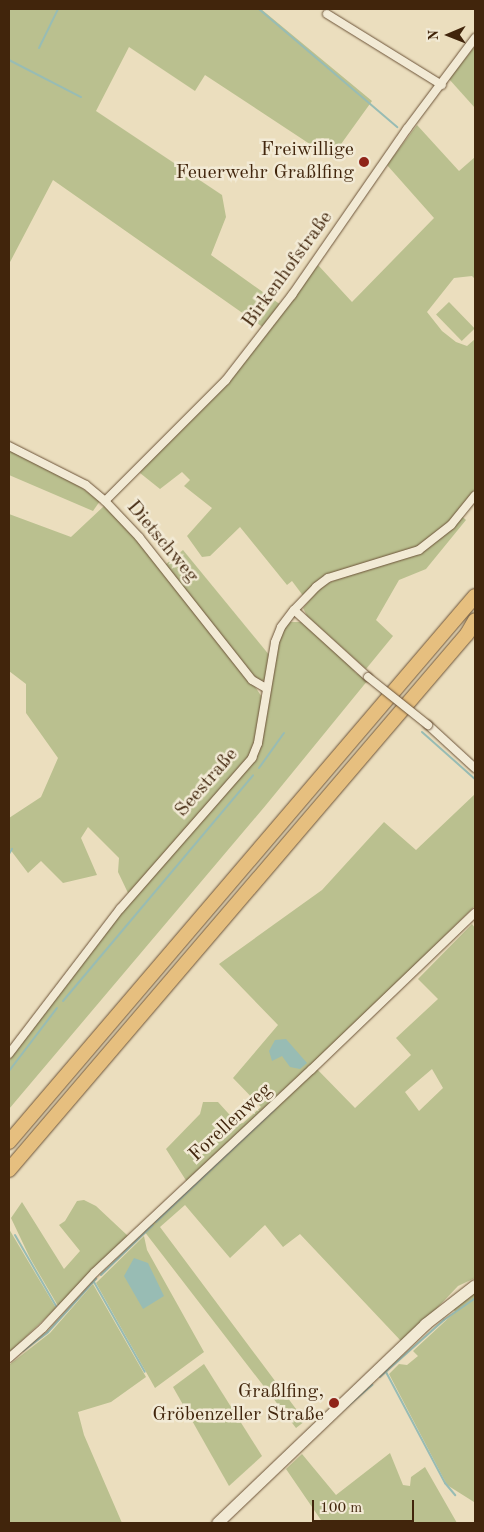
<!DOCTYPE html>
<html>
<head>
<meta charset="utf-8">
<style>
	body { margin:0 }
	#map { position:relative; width:484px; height:1532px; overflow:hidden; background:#ebdebe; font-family:"Old Standard TT",serif }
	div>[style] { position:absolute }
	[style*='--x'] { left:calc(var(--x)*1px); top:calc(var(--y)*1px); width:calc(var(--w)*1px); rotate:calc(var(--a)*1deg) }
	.green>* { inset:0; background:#bac08f; transform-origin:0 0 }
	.water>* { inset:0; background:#98bcb4 }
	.stream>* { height:2px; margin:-1px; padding:0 1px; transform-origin:1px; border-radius:1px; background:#98bcb4 }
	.roads { filter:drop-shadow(0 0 1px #6c5338) drop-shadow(0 0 1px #6c5338) }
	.street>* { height:8px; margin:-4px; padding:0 4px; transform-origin:4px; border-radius:4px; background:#f2ead5 }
	.secondary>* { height:11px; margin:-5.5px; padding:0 5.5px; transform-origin:5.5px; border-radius:5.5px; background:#f2ead5 }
	.highway>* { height:14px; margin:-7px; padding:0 7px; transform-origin:7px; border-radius:7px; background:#e6bf7f }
	.bridges { filter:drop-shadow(0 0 1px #6c5338) drop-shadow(0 0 1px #6c5338) }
	.street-bridge>* { height:8px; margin:-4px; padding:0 4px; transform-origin:4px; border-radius:4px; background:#f2ead5 }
	.dots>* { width:14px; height:14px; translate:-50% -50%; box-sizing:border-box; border:2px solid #f2ead5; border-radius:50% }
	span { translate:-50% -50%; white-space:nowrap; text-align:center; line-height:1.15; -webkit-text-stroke:5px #f2ead5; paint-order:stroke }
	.poi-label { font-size:20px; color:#41250c }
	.right { translate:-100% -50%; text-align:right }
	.street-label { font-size:20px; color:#41250c }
	.frame { position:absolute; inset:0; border:10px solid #41250c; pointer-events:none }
	.north { position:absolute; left:424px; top:10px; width:50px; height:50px; -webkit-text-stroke:4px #f2ead5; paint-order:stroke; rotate:269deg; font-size:14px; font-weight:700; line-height:20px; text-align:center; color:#41250c }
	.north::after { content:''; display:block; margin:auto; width:18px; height:22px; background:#41250c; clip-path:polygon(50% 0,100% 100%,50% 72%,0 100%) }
	.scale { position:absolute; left:312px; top:1500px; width:102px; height:22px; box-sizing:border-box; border:2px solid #41250c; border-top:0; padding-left:6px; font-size:15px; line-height:18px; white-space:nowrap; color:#41250c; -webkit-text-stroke:4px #f2ead5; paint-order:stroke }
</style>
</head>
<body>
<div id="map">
	<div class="green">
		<i style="clip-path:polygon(9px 9px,261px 9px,372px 101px,331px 158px,205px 75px,195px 91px,129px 47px,96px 111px,222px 195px,226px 217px,211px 255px,281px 305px,264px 328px,53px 180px,9px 264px)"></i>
		<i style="clip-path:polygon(475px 46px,475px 108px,449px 79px)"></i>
		<i style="clip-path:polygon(417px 125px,459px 171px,475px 157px,475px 279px,472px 276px,454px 278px,427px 312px,442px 331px,456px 342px,467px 346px,475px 339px,475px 489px,457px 512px,466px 520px,426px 569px,399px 580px,376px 620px,393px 636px,366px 669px,307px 616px,303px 608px,323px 585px,375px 565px,330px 577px,304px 597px,292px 581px,287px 585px,240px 527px,210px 556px,202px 557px,187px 536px,212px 508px,184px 486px,190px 480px,182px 472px,160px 489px,140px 473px,151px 458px,228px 383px,318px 265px,352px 302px,434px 218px,387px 165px)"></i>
		<i style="left:449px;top:302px;width:37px;height:18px;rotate:46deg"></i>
		<i style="clip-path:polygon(9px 449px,79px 486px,100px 501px,93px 511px,9px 475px)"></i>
		<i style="clip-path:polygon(104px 506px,137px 539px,249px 678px,264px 700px,259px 731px,251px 757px,128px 893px,118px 872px,119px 858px,88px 827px,81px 838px,97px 875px,63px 883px,41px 861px,28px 873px,9px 848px,9px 818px,41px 797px,58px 758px,26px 713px,26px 684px,9px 671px,9px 514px,71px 537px)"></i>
		<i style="clip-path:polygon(183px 550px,270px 656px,267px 678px,260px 682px,254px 676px,165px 565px)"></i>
		<i style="clip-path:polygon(289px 622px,301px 622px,347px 662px,356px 673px,368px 680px,266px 805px,9px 1109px,9px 1059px,117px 918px,255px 759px,281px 629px)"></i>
		<i style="clip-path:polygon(evenodd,475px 794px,475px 906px,313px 1065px,355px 1108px,411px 1055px,396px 1038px,438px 999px,418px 979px,472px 924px,475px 928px,475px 1278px,458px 1286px,420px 1326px,401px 1341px,300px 1234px,283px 1247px,265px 1225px,230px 1258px,185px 1205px,160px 1227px,305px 1421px,296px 1428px,144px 1231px,187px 1182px,166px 1149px,200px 1114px,203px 1102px,218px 1102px,238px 1124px,243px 1123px,261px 1107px,233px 1078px,278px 1025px,219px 964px,322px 890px,384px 822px,416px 850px,475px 794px,432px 1069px,443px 1088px,419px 1111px,405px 1092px,432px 1069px)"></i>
		<i style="clip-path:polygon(84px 1200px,96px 1206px,128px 1236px,58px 1306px,30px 1258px,11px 1218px,22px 1202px,64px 1269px,80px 1251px,59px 1225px,65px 1221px,77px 1201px)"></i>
		<i style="clip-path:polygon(9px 1229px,56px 1308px,9px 1353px)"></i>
		<i style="clip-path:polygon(144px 1236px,147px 1250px,204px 1352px,155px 1388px,96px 1283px)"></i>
		<i style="clip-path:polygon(93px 1284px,146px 1377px,111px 1402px,78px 1412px,84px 1435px,122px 1523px,9px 1523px,9px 1365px,50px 1333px)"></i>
		<i style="clip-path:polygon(475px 1290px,475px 1506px,474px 1502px,447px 1485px,389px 1374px,399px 1364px,407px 1365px,418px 1356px,413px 1351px,455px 1312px,452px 1306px)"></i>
		<i style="clip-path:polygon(204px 1364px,262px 1456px,229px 1486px,173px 1387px)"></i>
		<i style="clip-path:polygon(390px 1453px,403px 1485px,410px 1486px,411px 1477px,425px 1467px,457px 1523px,323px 1523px,286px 1469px,302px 1454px,336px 1495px)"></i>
	</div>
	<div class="water">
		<i style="clip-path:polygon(286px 1039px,307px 1063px,300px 1069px,290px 1067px,282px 1056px,272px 1061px,269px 1051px,275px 1040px)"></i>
		<i style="clip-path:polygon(134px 1258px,148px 1263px,164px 1296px,143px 1309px,124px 1276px)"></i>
	</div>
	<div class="stream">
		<i style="--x:259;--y:9;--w:182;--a:40.5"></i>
		<i style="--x:39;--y:48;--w:43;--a:-64"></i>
		<i style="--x:9;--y:60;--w:81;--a:27.2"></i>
		<i style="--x:422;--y:732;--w:71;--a:41.6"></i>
		<i style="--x:259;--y:768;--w:43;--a:-54.5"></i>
		<i style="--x:9;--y:854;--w:6;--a:-59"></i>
		<i style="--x:63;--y:1001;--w:295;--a:-49.9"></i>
		<i style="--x:9;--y:1071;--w:79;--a:-52.7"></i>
		<i style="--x:156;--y:1222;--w:164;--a:-43.5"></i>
		<i style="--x:15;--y:1235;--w:82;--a:60"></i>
		<i style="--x:101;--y:1275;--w:72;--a:-43.9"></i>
		<i style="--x:94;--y:1282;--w:103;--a:60.5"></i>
		<i style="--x:23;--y:1351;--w:31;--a:-37"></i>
		<i style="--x:48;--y:1332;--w:72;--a:-47.8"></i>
		<i style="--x:386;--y:1372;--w:126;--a:62"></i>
		<i style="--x:445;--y:1483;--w:16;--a:50"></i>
		<i style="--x:380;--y:1377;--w:86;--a:-41.7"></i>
		<i style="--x:444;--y:1320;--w:38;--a:-35"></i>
		<i style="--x:336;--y:1416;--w:48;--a:-40.7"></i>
	</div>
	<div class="roads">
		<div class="street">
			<i style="--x:327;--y:14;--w:135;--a:31.7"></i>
			<i style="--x:9;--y:446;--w:86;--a:26.9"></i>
			<i style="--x:86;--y:485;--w:25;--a:40"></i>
			<i style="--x:105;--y:501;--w:50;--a:46.6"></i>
			<i style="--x:139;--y:537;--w:182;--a:51.7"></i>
			<i style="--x:252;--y:680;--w:16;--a:30"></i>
			<i style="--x:105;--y:501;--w:171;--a:-45"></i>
			<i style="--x:226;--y:380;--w:108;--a:-52.2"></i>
			<i style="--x:292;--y:295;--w:202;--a:-55.3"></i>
			<i style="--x:407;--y:129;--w:114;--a:-53.2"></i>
			<i style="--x:294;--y:610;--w:100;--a:42.2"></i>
			<i style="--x:428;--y:725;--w:64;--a:42.5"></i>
			<i style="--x:9;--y:1054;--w:183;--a:-52.6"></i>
			<i style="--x:120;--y:909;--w:201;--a:-48.8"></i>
			<i style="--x:252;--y:758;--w:16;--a:-68"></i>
			<i style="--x:258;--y:743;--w:102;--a:-80.4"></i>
			<i style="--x:275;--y:642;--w:16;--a:-68"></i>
			<i style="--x:281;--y:627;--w:21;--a:-53"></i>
			<i style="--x:294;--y:610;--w:32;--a:-46"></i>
			<i style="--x:316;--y:587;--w:15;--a:-37"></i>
			<i style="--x:328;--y:578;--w:95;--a:-17.1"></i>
			<i style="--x:419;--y:550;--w:41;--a:-38"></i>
			<i style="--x:451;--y:525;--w:38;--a:-51"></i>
			<i style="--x:9;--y:1358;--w:45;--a:-41.4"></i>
			<i style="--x:43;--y:1328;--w:76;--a:-47.1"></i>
			<i style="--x:95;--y:1272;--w:296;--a:-43.1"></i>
			<i style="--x:311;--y:1070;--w:227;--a:-43.8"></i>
		</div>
		<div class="secondary">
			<i style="--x:217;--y:1523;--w:288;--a:-43.7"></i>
			<i style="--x:425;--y:1324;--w:63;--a:-38"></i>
		</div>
		<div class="highway">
			<i style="--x:9;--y:1142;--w:718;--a:-49.52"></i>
			<i style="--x:9;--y:1170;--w:705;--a:-49.49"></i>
			<i style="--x:467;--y:634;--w:16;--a:-60"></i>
		</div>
	</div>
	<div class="bridges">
		<div class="street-bridge">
			<i style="--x:368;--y:677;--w:77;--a:38.7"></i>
		</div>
	</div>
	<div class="dots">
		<i style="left:364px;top:162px;background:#8f2418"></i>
		<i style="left:334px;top:1403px;background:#8f2418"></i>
	</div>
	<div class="poi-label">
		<span class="right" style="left:354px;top:162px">Freiwillige<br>Feuerwehr Graßlfing</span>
		<span class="right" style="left:324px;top:1404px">Graßlfing,<br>Gröbenzeller Straße</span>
	</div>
	<div class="street-label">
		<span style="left:288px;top:270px;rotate:-54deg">Birkenhofstraße</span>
		<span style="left:162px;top:542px;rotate:50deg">Dietschweg</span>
		<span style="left:207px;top:783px;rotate:-49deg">Seestraße</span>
		<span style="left:231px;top:1123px;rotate:-43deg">Forellenweg</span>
	</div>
	<div class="frame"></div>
	<div class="north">N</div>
	<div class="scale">100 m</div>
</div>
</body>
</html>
